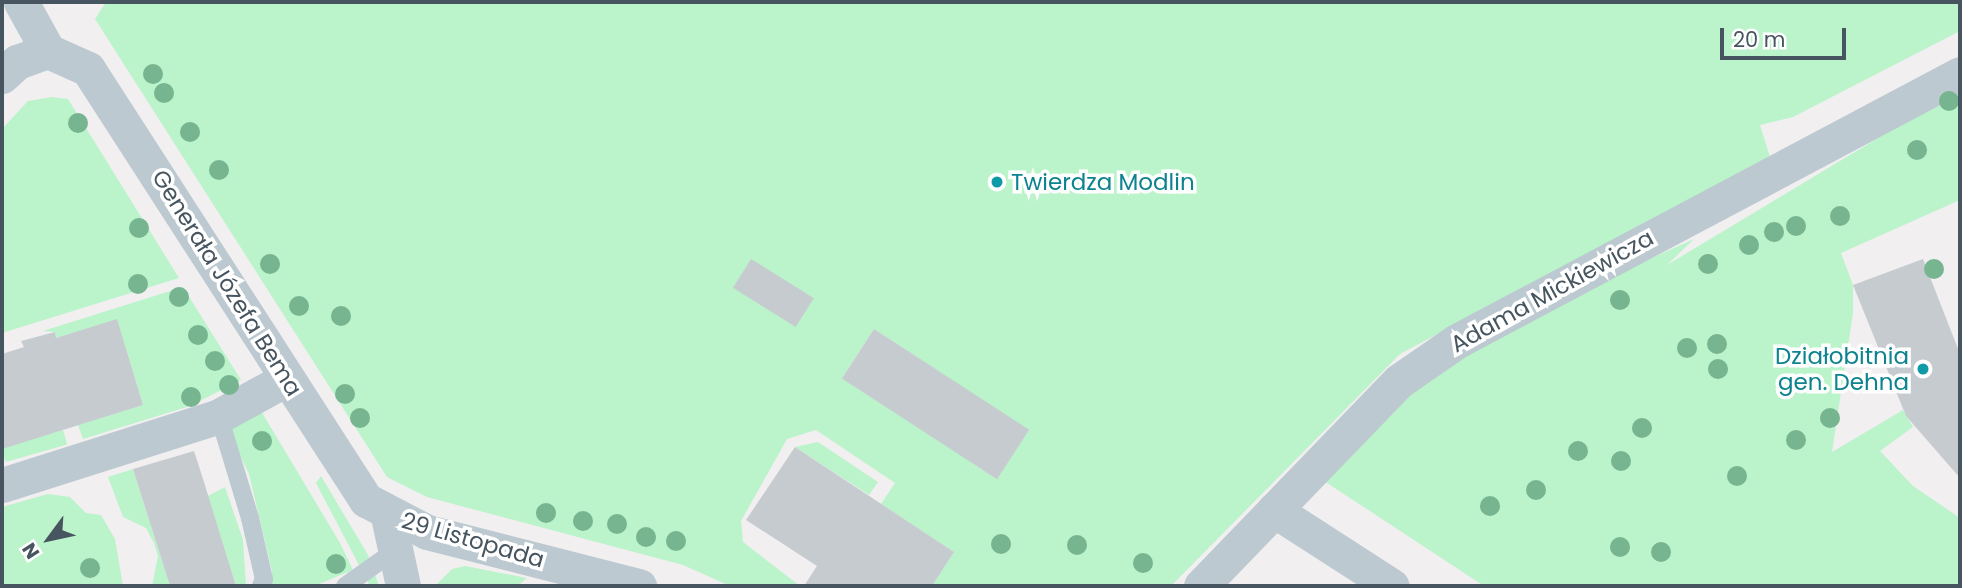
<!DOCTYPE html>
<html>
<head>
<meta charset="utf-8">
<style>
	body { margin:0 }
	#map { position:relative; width:1962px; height:588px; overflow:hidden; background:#f2eff0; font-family:Poppins,sans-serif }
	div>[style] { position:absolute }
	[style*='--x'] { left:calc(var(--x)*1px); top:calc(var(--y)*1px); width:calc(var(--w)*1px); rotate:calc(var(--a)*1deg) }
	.green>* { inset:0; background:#bbf3cb; transform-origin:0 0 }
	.building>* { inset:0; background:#c6cbd0; transform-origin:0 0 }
	.service>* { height:18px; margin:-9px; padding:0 9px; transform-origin:9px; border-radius:9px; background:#bcc9d0 }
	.minor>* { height:35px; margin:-17.5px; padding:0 17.5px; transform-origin:17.5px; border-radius:17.5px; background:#bcc9d0 }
	.trees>* { width:20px; height:20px; margin:-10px; border-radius:50%; background:#76b58f }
	.dots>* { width:19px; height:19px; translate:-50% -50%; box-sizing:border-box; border:4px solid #fff; border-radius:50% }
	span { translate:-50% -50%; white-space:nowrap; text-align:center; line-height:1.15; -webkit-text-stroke:7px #fff; paint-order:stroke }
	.culture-label { font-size:23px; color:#0d838f }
	.left { translate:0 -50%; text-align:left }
	.right { translate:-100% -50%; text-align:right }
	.street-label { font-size:23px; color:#46555f }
	.frame { position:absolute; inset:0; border:4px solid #46555f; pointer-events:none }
	.north { position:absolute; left:14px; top:504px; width:70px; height:70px; -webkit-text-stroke:5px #fff; paint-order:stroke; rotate:237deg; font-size:19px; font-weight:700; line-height:28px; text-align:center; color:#46555f }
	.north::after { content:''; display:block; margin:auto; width:24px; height:32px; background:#46555f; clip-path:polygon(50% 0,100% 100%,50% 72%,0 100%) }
	.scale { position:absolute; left:1720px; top:28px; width:126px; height:32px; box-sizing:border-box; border:4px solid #46555f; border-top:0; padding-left:9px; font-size:21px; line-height:24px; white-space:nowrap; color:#46555f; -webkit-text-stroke:5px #fff; paint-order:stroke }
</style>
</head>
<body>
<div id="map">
	<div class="green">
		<i style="clip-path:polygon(evenodd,106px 2px,1960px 2px,1960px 31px,1793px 117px,1760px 125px,1770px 157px,1400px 354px,1171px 586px,932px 586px,954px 552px,881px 504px,895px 483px,816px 430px,787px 439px,741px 521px,743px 542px,800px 586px,730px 586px,683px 565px,427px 497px,387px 477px,95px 19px,106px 2px,874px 329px,1028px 430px,997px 479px,842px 378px,874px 329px)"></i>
		<i style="clip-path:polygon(1958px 90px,1960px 200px,1841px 253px,1853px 285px,1853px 313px,1832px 452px,1903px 410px,1913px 427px,1880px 451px,1913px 486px,1960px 518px,1960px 586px,1484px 586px,1318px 477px,1468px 341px,1694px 239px,1667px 265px)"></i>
		<i style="clip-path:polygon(52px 97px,68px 99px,179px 278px,2px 333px,2px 129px,28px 101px)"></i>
		<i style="clip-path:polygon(183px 287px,241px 380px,190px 406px,83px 439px,78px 425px,143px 405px,117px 320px,56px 338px,55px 332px,43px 331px)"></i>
		<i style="clip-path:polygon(261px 411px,340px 543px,353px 570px,314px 586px,269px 586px,272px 571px,249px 474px,228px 431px)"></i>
		<i style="left:63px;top:430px;width:15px;height:64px;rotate:74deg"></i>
		<i style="clip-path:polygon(818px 442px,878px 482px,869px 495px,795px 447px)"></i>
		<i style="clip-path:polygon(133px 469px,170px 586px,152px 586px,158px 556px,154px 543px,146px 528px,123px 517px,108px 477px)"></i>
		<i style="clip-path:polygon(321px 476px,368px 555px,379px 586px,370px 586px,316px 483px)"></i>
		<i style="clip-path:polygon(225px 487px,243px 540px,246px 586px,236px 586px,208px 496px)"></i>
		<i style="clip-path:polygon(48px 494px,70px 497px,86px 513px,101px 515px,115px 539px,123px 586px,2px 586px,2px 507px)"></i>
		<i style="clip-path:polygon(465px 566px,527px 578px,520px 584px,526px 586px,435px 586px,452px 569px)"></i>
	</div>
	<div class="building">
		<i style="left:751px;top:259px;width:74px;height:34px;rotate:32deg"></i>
		<i style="clip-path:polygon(1923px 259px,1960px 354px,1960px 478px,1906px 416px,1853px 285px)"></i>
		<i style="clip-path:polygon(117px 319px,143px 405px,2px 449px,2px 354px,24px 347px,21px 341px,55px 332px,56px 338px)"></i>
		<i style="left:874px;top:329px;width:185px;height:59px;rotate:33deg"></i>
		<i style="clip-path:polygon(795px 447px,954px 552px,932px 586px,804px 586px,817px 566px,746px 520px)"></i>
		<i style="clip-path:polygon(194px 451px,204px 482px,236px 586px,170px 586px,133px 469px)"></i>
	</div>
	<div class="service">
		<i style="--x:219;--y:416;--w:107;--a:73.1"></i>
		<i style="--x:250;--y:518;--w:63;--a:77.1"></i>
		<i style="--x:264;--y:579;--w:8;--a:113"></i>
		<i style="--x:345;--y:586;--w:59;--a:-35.3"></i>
	</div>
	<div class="minor">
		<i style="--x:21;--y:2;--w:56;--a:61.1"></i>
		<i style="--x:2;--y:76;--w:21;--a:-43"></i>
		<i style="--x:17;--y:62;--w:33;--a:-20"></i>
		<i style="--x:48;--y:51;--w:44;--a:24.2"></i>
		<i style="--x:88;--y:69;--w:513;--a:57.18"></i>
		<i style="--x:366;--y:500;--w:69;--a:27.7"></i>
		<i style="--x:427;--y:532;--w:219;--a:14.3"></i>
		<i style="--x:2;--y:485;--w:228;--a:-17.6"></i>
		<i style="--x:219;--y:416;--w:77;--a:-28.9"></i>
		<i style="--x:1274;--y:510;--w:140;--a:32.8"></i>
		<i style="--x:388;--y:516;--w:72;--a:77.9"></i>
		<i style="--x:1201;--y:586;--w:285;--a:-46"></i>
		<i style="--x:1399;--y:381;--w:70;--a:-34.6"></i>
		<i style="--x:1457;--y:341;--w:569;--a:-27.96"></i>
	</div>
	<div class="trees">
		<i style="left:153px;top:74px"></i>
		<i style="left:164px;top:93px"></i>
		<i style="left:1949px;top:101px"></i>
		<i style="left:78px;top:123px"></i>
		<i style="left:190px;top:132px"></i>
		<i style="left:1917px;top:150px"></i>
		<i style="left:219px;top:170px"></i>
		<i style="left:1840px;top:216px"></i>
		<i style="left:1796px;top:226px"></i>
		<i style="left:139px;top:228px"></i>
		<i style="left:1774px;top:232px"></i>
		<i style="left:1749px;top:245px"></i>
		<i style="left:270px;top:264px"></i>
		<i style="left:1708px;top:264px"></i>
		<i style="left:1934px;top:269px"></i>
		<i style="left:138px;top:284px"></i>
		<i style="left:179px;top:297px"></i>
		<i style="left:1620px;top:300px"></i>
		<i style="left:299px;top:306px"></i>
		<i style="left:341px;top:316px"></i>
		<i style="left:198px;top:335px"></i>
		<i style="left:1717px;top:344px"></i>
		<i style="left:1687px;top:348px"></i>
		<i style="left:215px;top:361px"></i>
		<i style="left:1718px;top:369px"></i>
		<i style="left:229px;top:385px"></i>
		<i style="left:345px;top:394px"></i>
		<i style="left:191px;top:397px"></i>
		<i style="left:360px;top:418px"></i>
		<i style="left:1830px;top:418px"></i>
		<i style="left:1642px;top:428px"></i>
		<i style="left:1796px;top:440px"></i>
		<i style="left:262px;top:441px"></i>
		<i style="left:1578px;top:451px"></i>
		<i style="left:1621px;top:461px"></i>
		<i style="left:1737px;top:476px"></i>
		<i style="left:1536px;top:490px"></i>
		<i style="left:1490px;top:506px"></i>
		<i style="left:546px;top:513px"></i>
		<i style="left:583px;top:521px"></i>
		<i style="left:617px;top:524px"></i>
		<i style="left:646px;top:537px"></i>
		<i style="left:676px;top:541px"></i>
		<i style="left:1001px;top:544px"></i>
		<i style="left:1077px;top:545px"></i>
		<i style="left:1620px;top:547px"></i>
		<i style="left:1661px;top:552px"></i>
		<i style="left:1143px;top:563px"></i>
		<i style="left:336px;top:564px"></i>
		<i style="left:90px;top:568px"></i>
	</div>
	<div class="dots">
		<i style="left:997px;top:182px;background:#0f9aa8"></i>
		<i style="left:1923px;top:369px;background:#0f9aa8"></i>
	</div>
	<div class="culture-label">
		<span class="left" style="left:1011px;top:182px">Twierdza Modlin</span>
		<span class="right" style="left:1909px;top:369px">Działobitnia<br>gen. Dehna</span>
	</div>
	<div class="street-label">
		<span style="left:227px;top:283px;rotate:58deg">Generała Józefa Bema</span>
		<span style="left:1552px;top:291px;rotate:-29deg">Adama Mickiewicza</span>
		<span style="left:473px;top:540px;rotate:16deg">29 Listopada</span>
	</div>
	<div class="frame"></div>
	<div class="north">N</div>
	<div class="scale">20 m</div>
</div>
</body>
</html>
